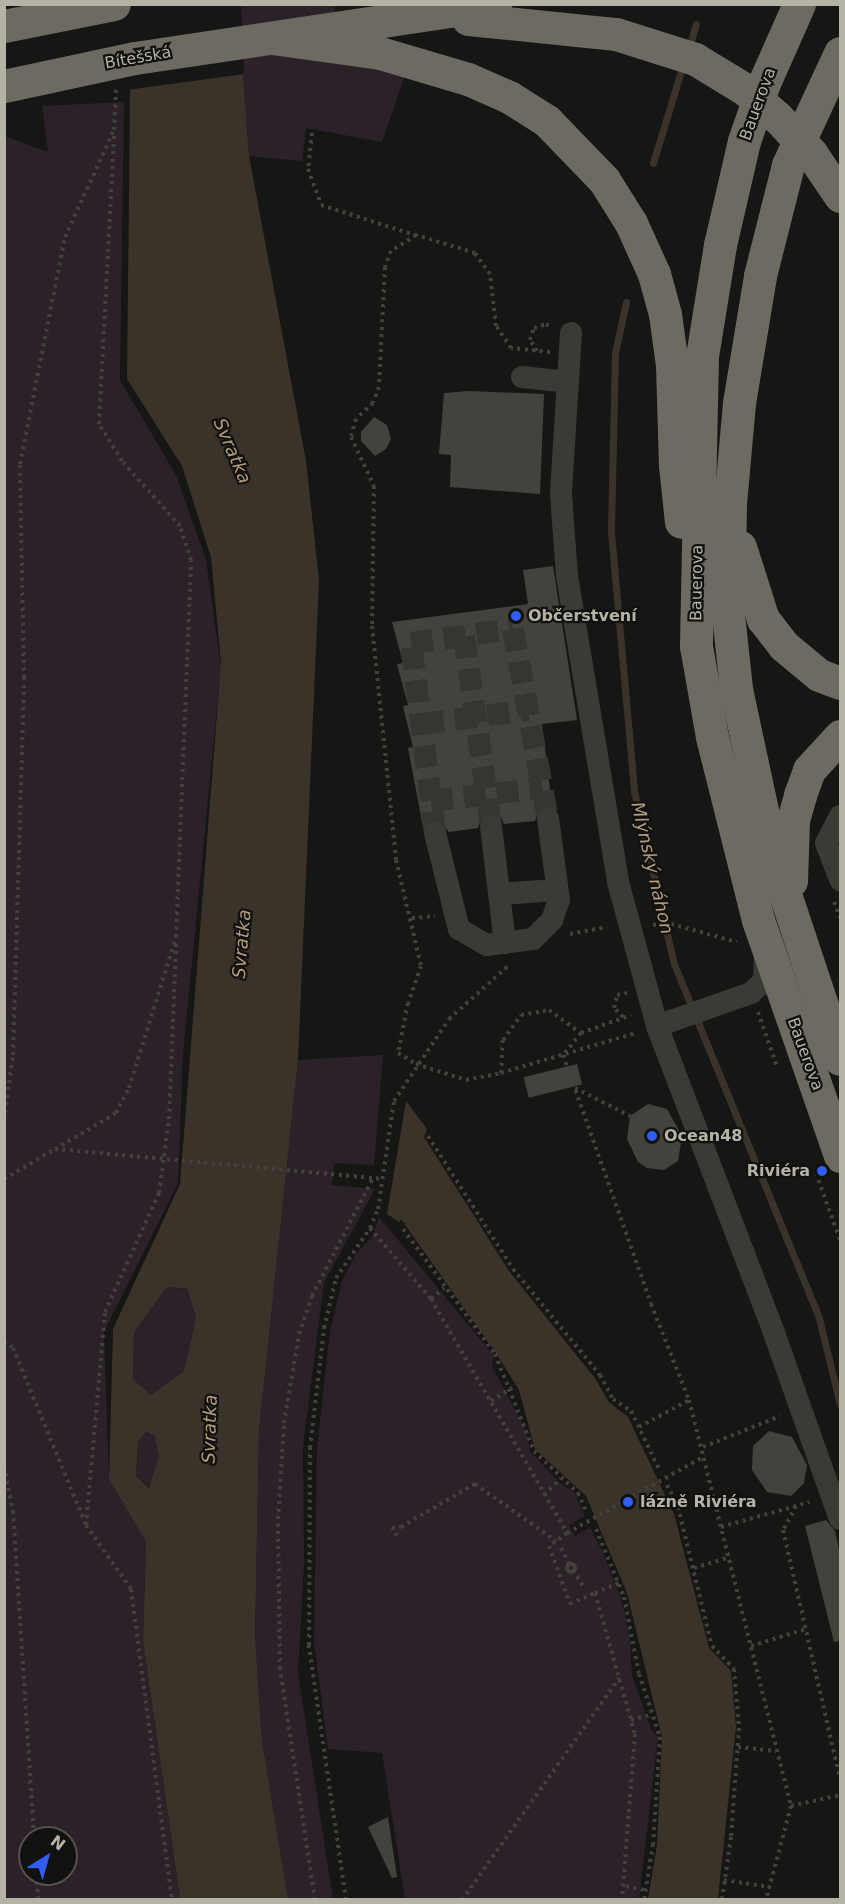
<!DOCTYPE html>
<html>
<head>
<meta charset="utf-8">
<style>
	body { margin:0 }
	#map { position:relative; width:845px; height:1904px; overflow:hidden; background:#161614; font-family:"DejaVu Sans",sans-serif }
	div>[style] { position:absolute }
	[style*='--x'] { left:calc(var(--x)*1px); top:calc(var(--y)*1px); width:calc(var(--w)*1px); rotate:calc(var(--a)*1deg) }
	.green>* { inset:0; background:#2b2229 }
	.water>* { inset:0; background:#3a332a }
	.pier>* { inset:0; background:#161614 }
	.stream>* { height:7px; margin:-3.5px; padding:0 3.5px; transform-origin:3.5px; border-radius:3.5px; background:#3a332a }
	.building>* { inset:0; background:#43433e; transform-origin:0 0 }
	.minor-tunnel>* { height:22px; margin-top:-11px; transform-origin:0; background:repeating-linear-gradient(90deg,#363531 0 22px,transparent 0 33px) }
	.path>* { height:4px; margin-top:-2px; transform-origin:0; background:repeating-linear-gradient(90deg,#42413b 0 3px,transparent 0 7.5px) }
	.path>.ring { margin:-2px; padding:0; box-sizing:content-box; background:none; border:4px solid #42413b; border-radius:50% }
	.minor>* { height:22px; margin:-11px; padding:0 11px; transform-origin:11px; border-radius:11px; background:#3b3b35 }
	.highway>* { height:33px; margin:-16.5px; padding:0 16.5px; transform-origin:16.5px; border-radius:16.5px; background:#6c6a61 }
	.dots>* { width:16px; height:16px; translate:-50% -50%; box-sizing:border-box; border:3px solid #11110f; border-radius:50% }
	span { translate:-50% -50%; white-space:nowrap; text-align:center; line-height:1.15; -webkit-text-stroke:4.5px #11110f; paint-order:stroke }
	.street-label { font-size:16px; color:#b6b3a6 }
	.poi-label { font-size:16px; color:#b6b3a6; font-weight:700 }
	.left { translate:0 -50%; text-align:left }
	.right { translate:-100% -50%; text-align:right }
	.water-label { font-size:18px; color:#b29b7d; font-style:italic }
	.frame { position:absolute; inset:0; border:6px solid #b6b3a6; pointer-events:none }
	.north { position:absolute; left:18px; top:1826px; width:60px; height:60px; box-sizing:border-box; background:#11110f; border:2px solid #53524b; border-radius:50%; rotate:37deg; font-size:16px; font-weight:700; line-height:24px; text-align:center; color:#b6b3a6 }
	.north::after { content:''; display:block; margin:auto; width:21px; height:27px; background:#305df2; clip-path:polygon(50% 0,100% 100%,50% 72%,0 100%) }
</style>
</head>
<body>
<div id="map">
	<div class="green">
		<i style="clip-path:polygon(238px 5px,335px 5px,333px 62px,406px 72px,382px 142px,306px 128px,302px 161px,249px 156px)"></i>
		<i style="clip-path:polygon(evenodd,124px 102px,120px 380px,176px 475px,206px 560px,221px 667px,183px 1054px,178px 1183px,104px 1332px,109px 1479px,146px 1542px,143px 1641px,180px 1899px,5px 1899px,4px 136px,48px 152px,42px 106px,124px 102px,30px 1838px,66px 1838px,66px 1874px,30px 1874px,30px 1838px)"></i>
		<i style="clip-path:polygon(383px 1055px,374px 1165px,334px 1163px,332px 1185px,375px 1189px,324px 1283px,303px 1446px,304px 1565px,298px 1673px,333px 1899px,288px 1900px,262px 1739px,255px 1636px,259px 1431px,298px 1060px)"></i>
		<i style="clip-path:polygon(379px 1217px,494px 1356px,492px 1367px,526px 1430px,530px 1451px,561px 1484px,574px 1492px,585px 1516px,569px 1525px,575px 1536px,590px 1527px,603px 1553px,621px 1599px,630px 1638px,632px 1675px,651px 1729px,658px 1737px,639px 1899px,405px 1899px,382px 1753px,328px 1749px,314px 1643px,317px 1448px,330px 1331px,342px 1281px,356px 1254px,372px 1237px)"></i>
		<i style="clip-path:polygon(167px 1287px,187px 1290px,196px 1317px,184px 1371px,151px 1395px,133px 1379px,134px 1332px)"></i>
		<i style="clip-path:polygon(146px 1430px,155px 1436px,159px 1456px,150px 1488px,136px 1476px,138px 1442px)"></i>
	</div>
	<div class="water">
		<i style="clip-path:polygon(evenodd,131px 5px,238px 5px,249px 156px,306px 461px,319px 580px,298px 1060px,259px 1431px,255px 1636px,262px 1740px,288px 1899px,180px 1899px,143px 1641px,146px 1542px,109px 1479px,113px 1329px,180px 1184px,221px 663px,211px 557px,182px 466px,127px 379px,131px 5px,167px 1287px,187px 1289px,196px 1317px,184px 1371px,151px 1395px,133px 1379px,134px 1332px,167px 1287px,131px 5px,146px 1431px,155px 1436px,159px 1456px,149px 1488px,136px 1476px,138px 1442px,146px 1431px)"></i>
		<i style="clip-path:polygon(406px 1101px,427px 1129px,424px 1137px,509px 1271px,594px 1377px,609px 1402px,628px 1417px,674px 1514px,709px 1648px,731px 1671px,736px 1727px,718px 1899px,648px 1899px,657px 1845px,662px 1737px,627px 1593px,586px 1496px,535px 1449px,519px 1390px,496px 1353px,401px 1219px,399px 1222px,387px 1214px)"></i>
	</div>
	<div class="pier">
		<i style="clip-path:polygon(128px 4px,241px 4px,244px 74px,127px 90px)"></i>
	</div>
	<div class="stream">
		<i style="--x:689;--y:48;--w:25;--a:-74"></i>
		<i style="--x:653;--y:163;--w:103;--a:-73.1"></i>
		<i style="--x:626;--y:302;--w:52;--a:102.2"></i>
		<i style="--x:615;--y:353;--w:179;--a:91.3"></i>
		<i style="--x:611;--y:532;--w:260;--a:84.9"></i>
		<i style="--x:634;--y:791;--w:178;--a:77"></i>
		<i style="--x:674;--y:964;--w:383;--a:67.7"></i>
		<i style="--x:819;--y:1318;--w:89;--a:76.4"></i>
	</div>
	<div class="building">
		<i style="clip-path:polygon(469px 391px,544px 394px,540px 494px,450px 487px,451px 455px,439px 454px,444px 393px)"></i>
		<i style="clip-path:polygon(374px 417px,387px 425px,391px 439px,386px 449px,375px 456px,361px 441px,361px 432px)"></i>
		<i style="clip-path:polygon(553px 566px,577px 720px,542px 724px,552px 806px,539px 809px,535px 821px,504px 824px,501px 817px,490px 813px,482px 816px,478px 828px,449px 832px,438px 820px,423px 827px,408px 748px,413px 747px,403px 706px,408px 705px,397px 664px,403px 663px,392px 622px,528px 604px,523px 570px)"></i>
		<i style="left:577px;top:1064px;width:21px;height:55px;rotate:76deg"></i>
		<i style="clip-path:polygon(648px 1104px,667px 1109px,682px 1136px,678px 1161px,664px 1170px,647px 1168px,638px 1162px,627px 1139px,630px 1116px)"></i>
		<i style="clip-path:polygon(769px 1431px,792px 1437px,807px 1465px,804px 1483px,791px 1496px,767px 1492px,752px 1470px,753px 1446px)"></i>
		<i style="clip-path:polygon(826px 1520px,835px 1531px,840px 1554px,840px 1641px,834px 1642px,805px 1526px)"></i>
		<i style="clip-path:polygon(388px 1817px,397px 1877px,392px 1878px,368px 1827px)"></i>
	</div>
	<div class="minor-tunnel">
		<i style="--x:464;--y:636;--w:192;--a:81.9"></i>
		<i style="--x:422;--y:724;--w:107;--a:-7.5"></i>
		<i style="--x:431;--y:801;--w:112;--a:-6.7"></i>
		<i style="--x:435;--y:833;--w:192;--a:-97.2"></i>
		<i style="--x:411;--y:643;--w:103;--a:-7.8"></i>
		<i style="--x:513;--y:629;--w:193;--a:79.6"></i>
	</div>
	<div class="path">
		<i style="--x:312;--y:133;--w:36;--a:96"></i>
		<i style="--x:308;--y:169;--w:38;--a:70"></i>
		<i style="--x:321;--y:205;--w:99;--a:17.7"></i>
		<i style="--x:537;--y:351;--w:13;--a:-122"></i>
		<i style="--x:530;--y:340;--w:13;--a:-72"></i>
		<i style="--x:534;--y:328;--w:13;--a:-18"></i>
		<i style="--x:546;--y:324;--w:7;--a:34"></i>
		<i style="--x:550;--y:352;--w:39;--a:-174"></i>
		<i style="--x:511;--y:348;--w:27;--a:-124"></i>
		<i style="--x:496;--y:326;--w:52;--a:-96.6"></i>
		<i style="--x:490;--y:274;--w:26;--a:-126"></i>
		<i style="--x:475;--y:253;--w:62;--a:-163"></i>
		<i style="--x:416;--y:235;--w:30;--a:147"></i>
		<i style="--x:391;--y:251;--w:17;--a:111"></i>
		<i style="--x:385;--y:267;--w:120;--a:92.9"></i>
		<i style="--x:379;--y:387;--w:17;--a:111"></i>
		<i style="--x:373;--y:403;--w:23;--a:137"></i>
		<i style="--x:356;--y:419;--w:19;--a:106"></i>
		<i style="--x:351;--y:437;--w:54;--a:64.9"></i>
		<i style="--x:374;--y:486;--w:140;--a:90.8"></i>
		<i style="--x:372;--y:626;--w:235;--a:84.1"></i>
		<i style="--x:396;--y:860;--w:109;--a:76.7"></i>
		<i style="--x:421;--y:966;--w:39;--a:109"></i>
		<i style="--x:408;--y:1003;--w:51;--a:101.3"></i>
		<i style="--x:398;--y:1053;--w:21;--a:31"></i>
		<i style="--x:416;--y:1064;--w:52;--a:17.7"></i>
		<i style="--x:466;--y:1080;--w:36;--a:-11"></i>
		<i style="--x:501;--y:1073;--w:141;--a:-16.5"></i>
		<i style="--x:834;--y:902;--w:17;--a:69"></i>
		<i style="--x:412;--y:918;--w:23;--a:-5"></i>
		<i style="--x:653;--y:925;--w:18;--a:-3"></i>
		<i style="--x:671;--y:924;--w:68;--a:15.3"></i>
		<i style="--x:570;--y:934;--w:38;--a:-11"></i>
		<i style="--x:758;--y:1012;--w:58;--a:70.9"></i>
		<i style="--x:623;--y:1017;--w:13;--a:-135"></i>
		<i style="--x:614;--y:1008;--w:13;--a:-77"></i>
		<i style="--x:617;--y:995;--w:10;--a:-11"></i>
		<i style="--x:581;--y:1033;--w:28;--a:129"></i>
		<i style="--x:563;--y:1055;--w:264;--a:70.5"></i>
		<i style="--x:651;--y:1304;--w:103;--a:68.4"></i>
		<i style="--x:689;--y:1400;--w:419;--a:75.9"></i>
		<i style="--x:791;--y:1806;--w:97;--a:104.9"></i>
		<i style="--x:501;--y:1073;--w:33;--a:-87"></i>
		<i style="--x:503;--y:1040;--w:31;--a:-54"></i>
		<i style="--x:521;--y:1015;--w:28;--a:-10"></i>
		<i style="--x:549;--y:1010;--w:39;--a:36"></i>
		<i style="--x:581;--y:1033;--w:53;--a:-19.8"></i>
		<i style="--x:575;--y:1088;--w:62;--a:27"></i>
		<i style="--x:4;--y:1120;--w:66;--a:-82.1"></i>
		<i style="--x:13;--y:1055;--w:377;--a:-88.3"></i>
		<i style="--x:24;--y:678;--w:214;--a:-91.1"></i>
		<i style="--x:20;--y:464;--w:231;--a:-78.8"></i>
		<i style="--x:65;--y:237;--w:118;--a:-65.4"></i>
		<i style="--x:114;--y:130;--w:41;--a:-87.2"></i>
		<i style="--x:428;--y:1136;--w:158;--a:57.4"></i>
		<i style="--x:513;--y:1269;--w:137;--a:50.6"></i>
		<i style="--x:600;--y:1375;--w:27;--a:62"></i>
		<i style="--x:613;--y:1399;--w:22;--a:34"></i>
		<i style="--x:631;--y:1411;--w:67;--a:64.2"></i>
		<i style="--x:55;--y:1149;--w:71;--a:-30.5"></i>
		<i style="--x:116;--y:1113;--w:28;--a:-63"></i>
		<i style="--x:129;--y:1088;--w:158;--a:-72.7"></i>
		<i style="--x:176;--y:937;--w:377;--a:-87.7"></i>
		<i style="--x:191;--y:560;--w:36;--a:-108"></i>
		<i style="--x:180;--y:526;--w:87;--a:-131.7"></i>
		<i style="--x:122;--y:461;--w:44;--a:-121.9"></i>
		<i style="--x:99;--y:424;--w:290;--a:-87"></i>
		<i style="--x:816;--y:1173;--w:71;--a:70.3"></i>
		<i style="--x:4;--y:1179;--w:59;--a:-30.5"></i>
		<i style="--x:55;--y:1149;--w:330;--a:5.2"></i>
		<i style="--x:370;--y:1228;--w:94;--a:49.3"></i>
		<i style="--x:431;--y:1299;--w:271;--a:59.8"></i>
		<i style="--x:567;--y:1533;--w:22;--a:144"></i>
		<i style="--x:549;--y:1546;--w:62;--a:70.1"></i>
		<i style="--x:570;--y:1604;--w:27;--a:-24"></i>
		<i style="--x:595;--y:1593;--w:147;--a:74.2"></i>
		<i style="--x:635;--y:1734;--w:167;--a:94.5"></i>
		<i style="--x:403;--y:1229;--w:155;--a:53.6"></i>
		<i style="--x:495;--y:1354;--w:105;--a:68.1"></i>
		<i style="--x:534;--y:1451;--w:61;--a:43.7"></i>
		<i style="--x:578;--y:1493;--w:20;--a:66"></i>
		<i style="--x:431;--y:1299;--w:17;--a:-40"></i>
		<i style="--x:4;--y:1341;--w:11;--a:38"></i>
		<i style="--x:13;--y:1348;--w:191;--a:67.6"></i>
		<i style="--x:86;--y:1525;--w:78;--a:54.9"></i>
		<i style="--x:131;--y:1589;--w:314;--a:82.5"></i>
		<i style="--x:491;--y:1401;--w:25;--a:-32"></i>
		<i style="--x:639;--y:1427;--w:57;--a:-28.4"></i>
		<i style="--x:703;--y:1447;--w:83;--a:-21.9"></i>
		<i style="--x:4;--y:1466;--w:46;--a:78.7"></i>
		<i style="--x:13;--y:1511;--w:328;--a:86.3"></i>
		<i style="--x:667;--y:1485;--w:25;--a:63"></i>
		<i style="--x:678;--y:1507;--w:143;--a:76.3"></i>
		<i style="--x:712;--y:1646;--w:32;--a:46"></i>
		<i style="--x:734;--y:1669;--w:59;--a:85.2"></i>
		<i style="--x:739;--y:1728;--w:109;--a:94.2"></i>
		<i style="--x:731;--y:1837;--w:64;--a:98.1"></i>
		<i style="--x:544;--y:1495;--w:23;--a:-45"></i>
		<i style="--x:796;--y:1506;--w:27;--a:118"></i>
		<i style="--x:783;--y:1530;--w:255;--a:77.1"></i>
		<i style="--x:86;--y:1525;--w:214;--a:-84.9"></i>
		<i style="--x:105;--y:1312;--w:131;--a:-65.6"></i>
		<i style="--x:159;--y:1193;--w:75;--a:-82.3"></i>
		<i style="--x:169;--y:1119;--w:177;--a:-87.7"></i>
		<i style="--x:721;--y:1527;--w:92;--a:-15.7"></i>
		<i style="--x:596;--y:1529;--w:74;--a:67.6"></i>
		<i style="--x:624;--y:1597;--w:78;--a:79"></i>
		<i style="--x:639;--y:1674;--w:66;--a:71.6"></i>
		<i style="--x:660;--y:1737;--w:107;--a:93.7"></i>
		<i style="--x:653;--y:1844;--w:57;--a:99.1"></i>
		<i style="--x:567;--y:1533;--w:158;--a:-29.2"></i>
		<i style="--x:397;--y:1536;--w:9;--a:-122"></i>
		<i style="--x:392;--y:1528;--w:9;--a:-6"></i>
		<i style="--x:401;--y:1527;--w:86;--a:-30.2"></i>
		<i style="--x:475;--y:1484;--w:99;--a:35.1"></i>
		<i style="--x:561;--y:1548;--w:18;--a:63"></i>
		<i class="ring" style="left:567px;top:1564px;width:4px;height:4px"></i>
		<i style="--x:694;--y:1568;--w:38;--a:-17"></i>
		<i style="--x:573;--y:1570;--w:19;--a:58"></i>
		<i style="--x:595;--y:1593;--w:26;--a:-23"></i>
		<i style="--x:751;--y:1646;--w:58;--a:-17.2"></i>
		<i style="--x:631;--y:1720;--w:21;--a:-14"></i>
		<i style="--x:738;--y:1747;--w:38;--a:6"></i>
		<i style="--x:791;--y:1806;--w:50;--a:-12.7"></i>
		<i style="--x:37;--y:1874;--w:26;--a:88"></i>
		<i style="--x:724;--y:1880;--w:46;--a:8.8"></i>
		<i style="--x:626;--y:1886;--w:19;--a:12"></i>
		<i style="--x:315;--y:1900;--w:234;--a:-98.6"></i>
		<i style="--x:280;--y:1669;--w:150;--a:-90.8"></i>
		<i style="--x:278;--y:1519;--w:96;--a:-86.4"></i>
		<i style="--x:284;--y:1423;--w:90;--a:-80.4"></i>
		<i style="--x:299;--y:1334;--w:40;--a:-71.1"></i>
		<i style="--x:312;--y:1296;--w:133;--a:-62.7"></i>
		<i style="--x:346;--y:1900;--w:258;--a:-98.3"></i>
		<i style="--x:309;--y:1645;--w:197;--a:-89.7"></i>
		<i style="--x:310;--y:1448;--w:121;--a:-83.3"></i>
		<i style="--x:324;--y:1328;--w:51;--a:-76.5"></i>
		<i style="--x:336;--y:1278;--w:60;--a:-55.8"></i>
		<i style="--x:370;--y:1228;--w:21;--a:-67"></i>
		<i style="--x:378;--y:1209;--w:109;--a:-81.6"></i>
		<i style="--x:394;--y:1101;--w:99;--a:-56.1"></i>
		<i style="--x:449;--y:1019;--w:79;--a:-41.9"></i>
		<i style="--x:462;--y:1900;--w:272;--a:-54.7"></i>
	</div>
	<div class="minor">
		<i style="--x:571;--y:333;--w:161;--a:93.6"></i>
		<i style="--x:561;--y:494;--w:82;--a:85.8"></i>
		<i style="--x:567;--y:576;--w:310;--a:80.5"></i>
		<i style="--x:618;--y:882;--w:149;--a:74.8"></i>
		<i style="--x:657;--y:1026;--w:329;--a:69.1"></i>
		<i style="--x:774;--y:1333;--w:197;--a:70.5"></i>
		<i style="--x:522;--y:377;--w:45;--a:6.3"></i>
		<i style="--x:840;--y:816;--w:30;--a:117"></i>
		<i style="--x:826;--y:843;--w:40;--a:69"></i>
		<i style="--x:491;--y:826;--w:118;--a:83.2"></i>
		<i style="--x:435;--y:833;--w:99;--a:76"></i>
		<i style="--x:459;--y:929;--w:32;--a:30"></i>
		<i style="--x:487;--y:945;--w:46;--a:-7.4"></i>
		<i style="--x:533;--y:939;--w:27;--a:-45"></i>
		<i style="--x:552;--y:920;--w:21;--a:-71"></i>
		<i style="--x:559;--y:900;--w:82;--a:-97.7"></i>
		<i style="--x:499;--y:894;--w:58;--a:-3.9"></i>
		<i style="--x:657;--y:1026;--w:100;--a:-19.3"></i>
		<i style="--x:751;--y:993;--w:18;--a:-43"></i>
		<i style="--x:764;--y:981;--w:27;--a:-88"></i>
	</div>
	<div class="highway">
		<i style="--x:799;--y:4;--w:86;--a:113.9"></i>
		<i style="--x:764;--y:83;--w:61;--a:109"></i>
		<i style="--x:744;--y:141;--w:107;--a:103"></i>
		<i style="--x:720;--y:245;--w:112;--a:99.2"></i>
		<i style="--x:702;--y:356;--w:290;--a:91.2"></i>
		<i style="--x:696;--y:646;--w:92;--a:80"></i>
		<i style="--x:712;--y:737;--w:189;--a:75.9"></i>
		<i style="--x:758;--y:920;--w:250;--a:70.8"></i>
		<i style="--x:468;--y:19;--w:149;--a:5.8"></i>
		<i style="--x:616;--y:34;--w:83;--a:17.6"></i>
		<i style="--x:695;--y:59;--w:60;--a:31.3"></i>
		<i style="--x:746;--y:90;--w:41;--a:41.1"></i>
		<i style="--x:777;--y:117;--w:50;--a:46.6"></i>
		<i style="--x:811;--y:153;--w:52;--a:56"></i>
		<i style="--x:4;--y:26;--w:112;--a:-11.3"></i>
		<i style="--x:272;--y:38;--w:109;--a:7.9"></i>
		<i style="--x:380;--y:53;--w:92;--a:16.5"></i>
		<i style="--x:468;--y:79;--w:45;--a:23.7"></i>
		<i style="--x:509;--y:97;--w:45;--a:32.3"></i>
		<i style="--x:547;--y:121;--w:82;--a:46"></i>
		<i style="--x:604;--y:180;--w:51;--a:57.9"></i>
		<i style="--x:631;--y:223;--w:56;--a:65.7"></i>
		<i style="--x:654;--y:274;--w:41;--a:74.6"></i>
		<i style="--x:665;--y:314;--w:51;--a:82.2"></i>
		<i style="--x:672;--y:365;--w:100;--a:88.3"></i>
		<i style="--x:675;--y:465;--w:57;--a:84"></i>
		<i style="--x:840;--y:53;--w:123;--a:114.9"></i>
		<i style="--x:788;--y:165;--w:114;--a:104.2"></i>
		<i style="--x:760;--y:276;--w:129;--a:99.4"></i>
		<i style="--x:739;--y:403;--w:101;--a:95.1"></i>
		<i style="--x:730;--y:504;--w:110;--a:91"></i>
		<i style="--x:728;--y:614;--w:75;--a:83.9"></i>
		<i style="--x:736;--y:689;--w:167;--a:77.9"></i>
		<i style="--x:771;--y:852;--w:218;--a:71.6"></i>
		<i style="--x:4;--y:86;--w:134;--a:-12.1"></i>
		<i style="--x:135;--y:58;--w:364;--a:-8.5"></i>
		<i style="--x:740;--y:547;--w:76;--a:72.3"></i>
		<i style="--x:763;--y:619;--w:34;--a:52"></i>
		<i style="--x:784;--y:646;--w:45;--a:39.6"></i>
		<i style="--x:819;--y:675;--w:22;--a:21"></i>
		<i style="--x:791;--y:881;--w:61;--a:-88.1"></i>
		<i style="--x:793;--y:820;--w:26;--a:-74"></i>
		<i style="--x:800;--y:795;--w:27;--a:-70"></i>
		<i style="--x:809;--y:770;--w:46;--a:-47.6"></i>
	</div>
	<div class="dots">
		<i style="left:516px;top:616px;background:#305df2"></i>
		<i style="left:652px;top:1136px;background:#305df2"></i>
		<i style="left:822px;top:1171px;background:#305df2"></i>
		<i style="left:628px;top:1502px;background:#305df2"></i>
	</div>
	<div class="street-label">
		<span style="left:138px;top:58px;rotate:-10deg">Bítešská</span>
		<span style="left:758px;top:104px;rotate:-70deg">Bauerova</span>
		<span style="left:697px;top:583px;rotate:-89deg">Bauerova</span>
		<span style="left:805px;top:1054px;rotate:70deg">Bauerova</span>
	</div>
	<div class="poi-label">
		<span class="left" style="left:528px;top:616px">Občerstvení</span>
		<span class="left" style="left:664px;top:1136px">Ocean48</span>
		<span class="right" style="left:810px;top:1171px">Riviéra</span>
		<span class="left" style="left:640px;top:1502px">lázně Riviéra</span>
	</div>
	<div class="water-label">
		<span style="left:232px;top:451px;rotate:67deg">Svratka</span>
		<span style="left:652px;top:868px;rotate:77deg">Mlýnský náhon</span>
		<span style="left:242px;top:944px;rotate:-85deg">Svratka</span>
		<span style="left:210px;top:1429px;rotate:-88deg">Svratka</span>
	</div>
	<div class="frame"></div>
	<div class="north">N</div>
</div>
</body>
</html>
